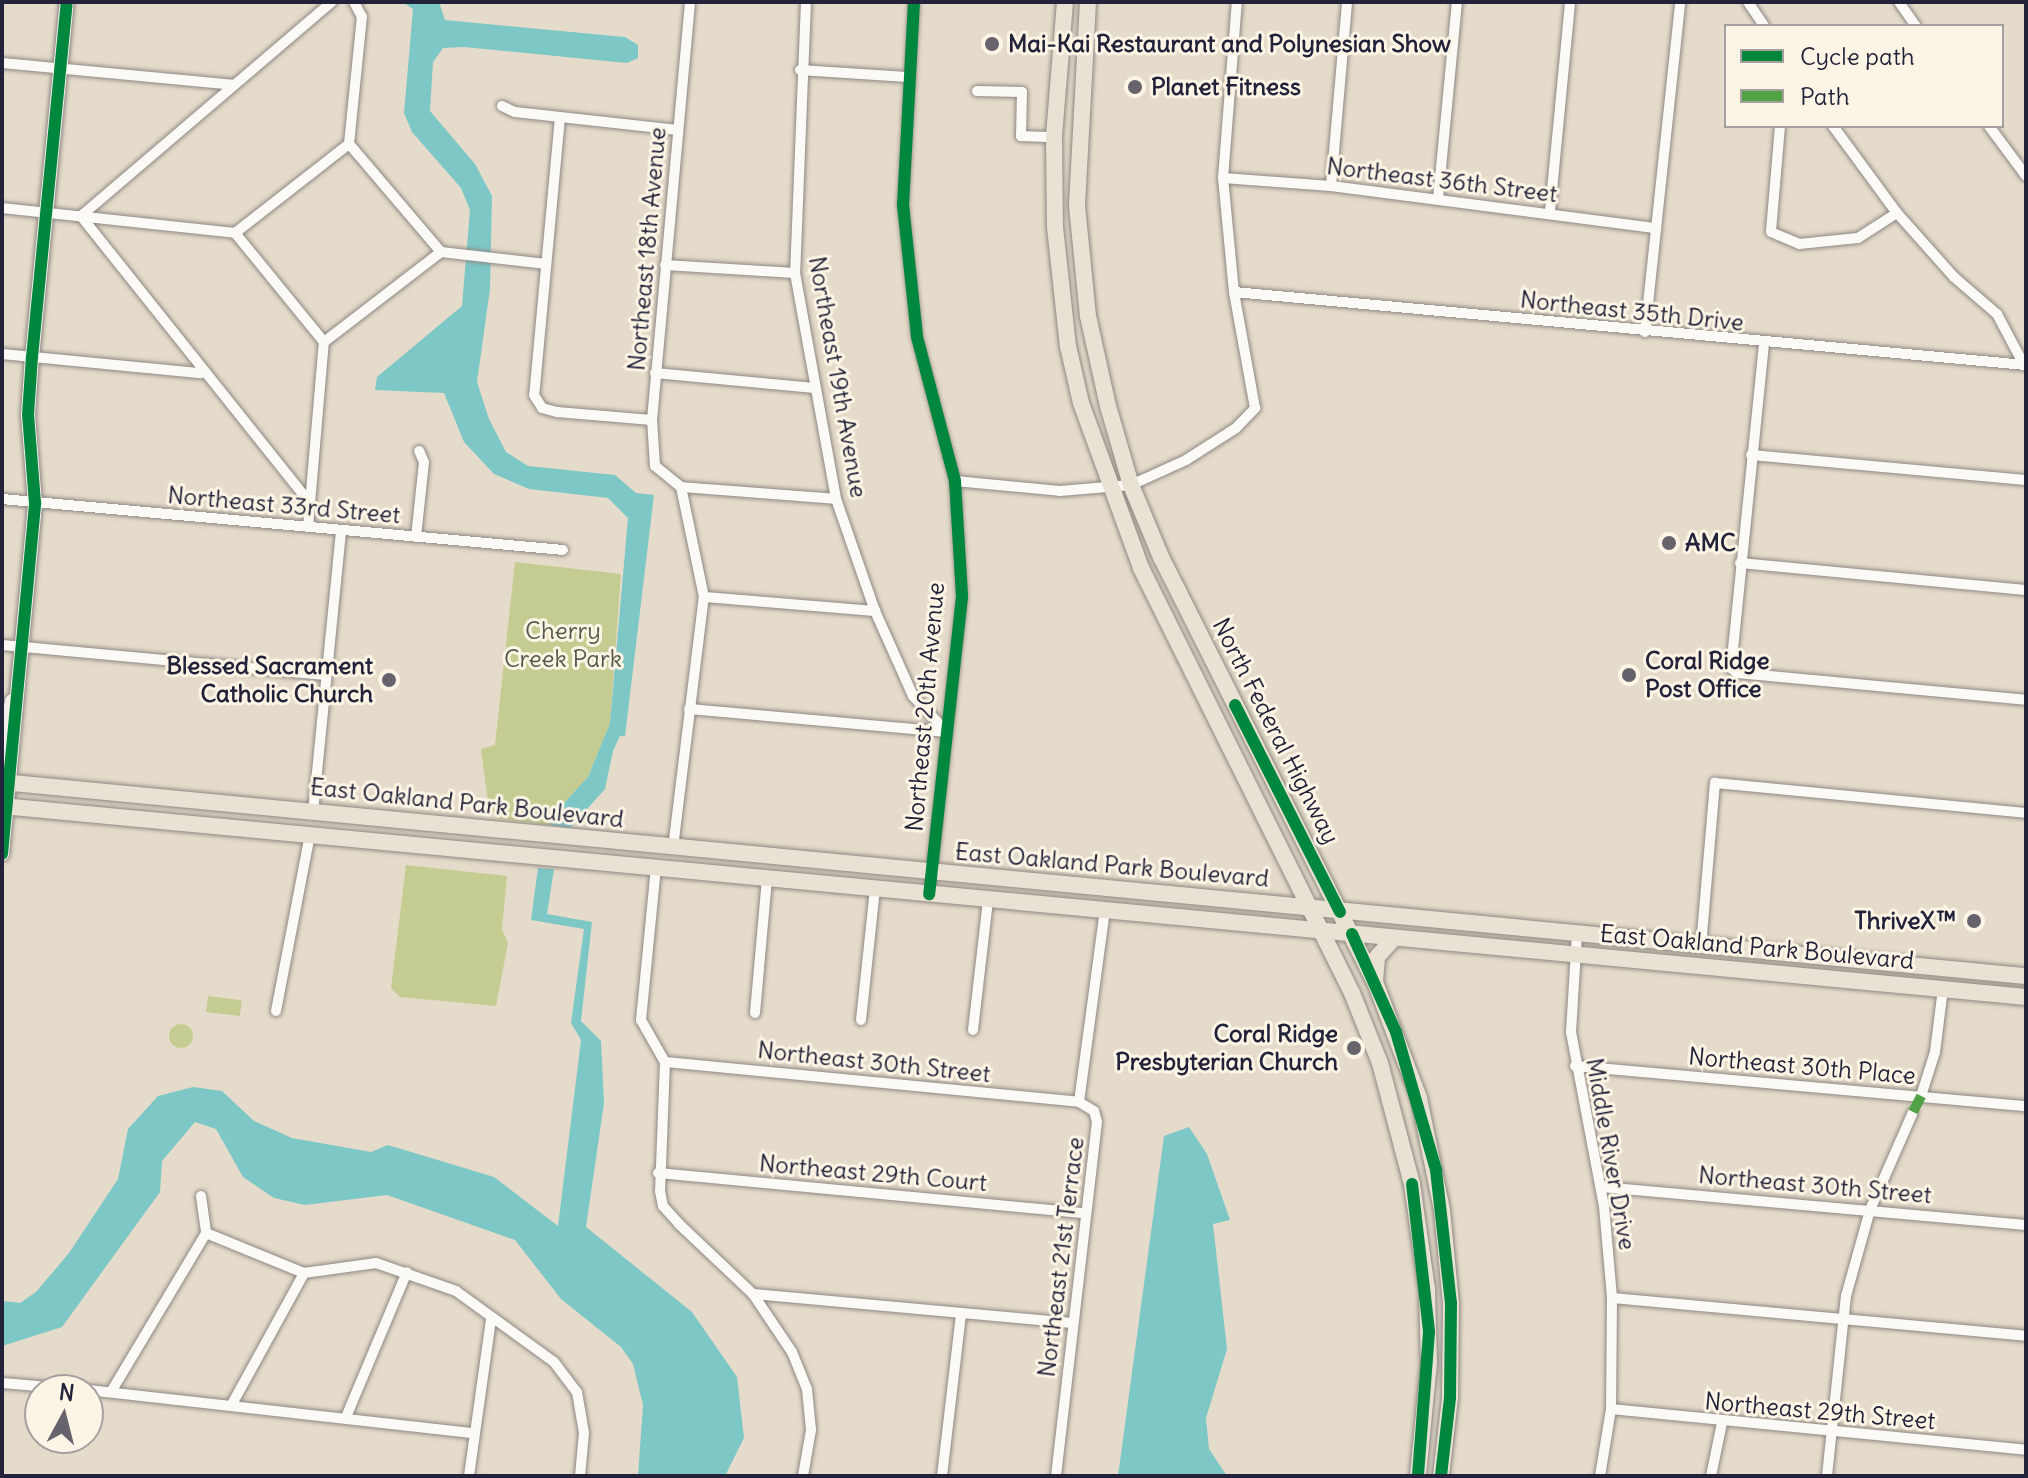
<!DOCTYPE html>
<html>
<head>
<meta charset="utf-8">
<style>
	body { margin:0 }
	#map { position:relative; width:2028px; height:1478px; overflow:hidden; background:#e5dbca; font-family:Delius,sans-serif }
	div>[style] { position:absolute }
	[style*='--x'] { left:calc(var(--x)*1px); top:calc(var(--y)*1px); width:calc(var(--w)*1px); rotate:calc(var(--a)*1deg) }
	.green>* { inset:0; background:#c5cc92; transform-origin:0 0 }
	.round { border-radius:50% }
	.water>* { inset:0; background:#7dc7c7 }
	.roads { filter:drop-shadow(0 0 2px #8d8883) drop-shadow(0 0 2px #8d8883) }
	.street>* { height:10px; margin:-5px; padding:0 5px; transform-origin:5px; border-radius:5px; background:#fbfaf7 }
	.secondary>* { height:14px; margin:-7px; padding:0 7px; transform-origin:7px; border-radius:7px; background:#f3efe9 }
	.primary>* { height:16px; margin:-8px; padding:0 8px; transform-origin:8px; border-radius:8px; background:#e8e1d4 }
	.quiet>* { height:10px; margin-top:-5px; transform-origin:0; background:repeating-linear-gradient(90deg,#50a245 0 20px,transparent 0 30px) }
	.cycleway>* { height:12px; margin:-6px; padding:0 6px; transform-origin:6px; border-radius:6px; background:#00873e }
	.dots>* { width:22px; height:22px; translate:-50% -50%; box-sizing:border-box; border:4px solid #fcf5e5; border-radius:50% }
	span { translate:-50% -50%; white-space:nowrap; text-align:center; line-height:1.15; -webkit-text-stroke:6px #fcf5e5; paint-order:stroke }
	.poi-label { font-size:24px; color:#22223b; font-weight:700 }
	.left { translate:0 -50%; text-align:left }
	.right { translate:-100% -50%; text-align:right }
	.street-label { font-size:24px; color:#22223b }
	.park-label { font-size:24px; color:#52594a }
	.frame { position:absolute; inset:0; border:4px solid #22223b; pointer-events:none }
	.legend { position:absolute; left:1724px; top:24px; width:280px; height:104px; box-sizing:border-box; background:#fcf5e5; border:2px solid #a5a1a1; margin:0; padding:10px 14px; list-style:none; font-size:24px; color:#22223b }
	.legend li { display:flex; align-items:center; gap:16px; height:40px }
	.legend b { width:40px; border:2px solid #a5a1a1 }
	.north { position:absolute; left:24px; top:1374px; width:80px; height:80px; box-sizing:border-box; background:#fcf5e5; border:2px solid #a5a1a1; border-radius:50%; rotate:7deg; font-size:22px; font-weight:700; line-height:32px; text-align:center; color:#22223b }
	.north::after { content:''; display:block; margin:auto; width:28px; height:36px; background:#66636d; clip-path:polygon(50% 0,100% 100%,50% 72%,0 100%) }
</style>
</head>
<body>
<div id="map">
	<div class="green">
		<i style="clip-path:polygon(515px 562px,621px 574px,610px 723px,588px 777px,552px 816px,550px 825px,495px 818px,487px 795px,481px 749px,495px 745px)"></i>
		<i style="clip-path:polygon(406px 865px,507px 876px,502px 929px,508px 943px,496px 1006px,400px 997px,391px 988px)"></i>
		<i style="left:208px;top:996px;width:34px;height:16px;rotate:7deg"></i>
		<i class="round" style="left:169px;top:1024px;width:24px;height:24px"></i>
	</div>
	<div class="water">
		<i style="clip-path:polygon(402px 2px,439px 2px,445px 20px,625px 37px,638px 45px,638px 58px,627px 63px,464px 47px,443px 48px,433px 62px,430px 111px,475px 164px,492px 196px,490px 289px,477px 382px,489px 419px,506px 452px,528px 466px,615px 475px,636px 493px,654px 495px,625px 736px,620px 736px,613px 751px,605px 789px,570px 828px,550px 825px,552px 816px,588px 777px,610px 723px,628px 518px,608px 498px,529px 489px,494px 474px,464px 442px,444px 393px,375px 390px,377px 377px,462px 306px,470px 210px,461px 188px,412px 132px,404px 113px,413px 9px)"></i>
		<i style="clip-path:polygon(538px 868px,554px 869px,547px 914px,592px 922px,581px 1021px,601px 1041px,604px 1103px,586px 1227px,692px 1312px,737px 1377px,744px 1438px,725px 1476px,638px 1476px,643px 1405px,633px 1364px,621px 1347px,561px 1299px,515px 1240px,387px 1195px,305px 1205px,274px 1198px,243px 1177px,216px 1129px,195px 1122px,162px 1161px,160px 1192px,62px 1327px,2px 1346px,2px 1301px,20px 1303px,36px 1292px,69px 1253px,118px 1179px,128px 1129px,158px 1096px,193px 1087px,222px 1091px,254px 1121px,292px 1138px,371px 1152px,388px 1145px,494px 1177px,558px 1226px,581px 1040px,571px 1023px,584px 929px,531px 920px)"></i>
		<i style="clip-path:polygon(1189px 1127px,1207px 1154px,1230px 1220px,1213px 1224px,1227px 1349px,1206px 1418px,1209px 1449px,1227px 1476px,1118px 1476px,1164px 1136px)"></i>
	</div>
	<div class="roads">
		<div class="street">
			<i style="--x:806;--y:2;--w:271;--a:92.3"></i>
			<i style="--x:795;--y:273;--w:230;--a:79.7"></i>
			<i style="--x:836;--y:499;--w:119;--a:70.8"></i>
			<i style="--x:875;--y:611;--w:93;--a:65.9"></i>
			<i style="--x:913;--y:696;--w:50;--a:46.6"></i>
			<i style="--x:914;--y:2;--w:203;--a:93.1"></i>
			<i style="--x:903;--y:205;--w:133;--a:83.9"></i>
			<i style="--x:917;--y:337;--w:149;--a:75.2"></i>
			<i style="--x:955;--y:481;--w:116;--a:86.5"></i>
			<i style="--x:962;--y:597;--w:299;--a:96.3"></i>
			<i style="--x:1748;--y:2;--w:29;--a:56"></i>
			<i style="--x:1899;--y:2;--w:29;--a:55"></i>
			<i style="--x:2;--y:63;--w:232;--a:5.4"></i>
			<i style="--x:800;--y:70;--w:107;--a:3.7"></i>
			<i style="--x:977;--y:91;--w:45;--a:1.3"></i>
			<i style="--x:1022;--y:92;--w:44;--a:91.3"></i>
			<i style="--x:1021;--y:136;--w:33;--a:2"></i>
			<i style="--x:502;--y:106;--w:14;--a:25"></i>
			<i style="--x:515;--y:112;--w:164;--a:6.3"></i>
			<i style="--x:560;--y:117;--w:279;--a:95.3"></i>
			<i style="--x:534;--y:395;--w:15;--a:58"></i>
			<i style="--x:542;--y:408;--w:16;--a:15"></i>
			<i style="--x:557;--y:412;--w:95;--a:4.8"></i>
			<i style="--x:1780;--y:126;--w:106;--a:94.9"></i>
			<i style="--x:1771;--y:232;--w:30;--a:23"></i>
			<i style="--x:1799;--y:244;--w:59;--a:-5.8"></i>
			<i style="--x:1858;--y:238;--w:46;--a:-32.7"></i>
			<i style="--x:1833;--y:126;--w:108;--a:53.7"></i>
			<i style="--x:1897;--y:213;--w:86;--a:48.3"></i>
			<i style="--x:1954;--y:277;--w:57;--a:40.7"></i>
			<i style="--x:1997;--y:314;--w:58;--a:62.1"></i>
			<i style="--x:1989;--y:126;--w:62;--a:53.5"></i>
			<i style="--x:1223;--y:178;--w:108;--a:4.2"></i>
			<i style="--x:1331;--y:186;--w:328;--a:7.4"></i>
			<i style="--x:1331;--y:186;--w:185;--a:-85"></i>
			<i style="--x:1438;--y:199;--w:198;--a:-84.5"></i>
			<i style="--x:2;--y:208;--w:234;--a:6.1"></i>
			<i style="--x:1550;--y:211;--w:210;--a:-84.5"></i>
			<i style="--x:441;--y:252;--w:106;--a:6.5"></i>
			<i style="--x:665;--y:265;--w:130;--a:3.5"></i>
			<i style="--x:1234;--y:292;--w:795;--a:5.27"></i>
			<i style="--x:1645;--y:332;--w:332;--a:-83.9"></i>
			<i style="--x:324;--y:342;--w:148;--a:-37.6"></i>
			<i style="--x:441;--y:252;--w:142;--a:-130.4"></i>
			<i style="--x:1764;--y:344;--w:326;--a:95.8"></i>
			<i style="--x:1731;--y:668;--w:8;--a:40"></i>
			<i style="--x:1737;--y:673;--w:290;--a:5.3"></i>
			<i style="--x:2;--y:354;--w:200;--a:5.5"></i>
			<i style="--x:655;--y:373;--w:160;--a:5.4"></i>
			<i style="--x:1751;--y:455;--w:276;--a:5.2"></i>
			<i style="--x:955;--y:481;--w:105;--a:5.4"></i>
			<i style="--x:1060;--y:491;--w:71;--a:-4.8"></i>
			<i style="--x:1131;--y:485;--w:60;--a:-24.4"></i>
			<i style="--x:1186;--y:460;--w:59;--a:-32.6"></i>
			<i style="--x:1236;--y:428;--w:28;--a:-46"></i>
			<i style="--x:1255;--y:408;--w:118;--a:-100.3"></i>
			<i style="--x:1234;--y:292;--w:115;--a:-95.5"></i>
			<i style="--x:1223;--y:178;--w:177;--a:-85.5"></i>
			<i style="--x:681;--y:487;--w:33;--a:-141"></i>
			<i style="--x:655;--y:466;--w:46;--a:-93.7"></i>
			<i style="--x:652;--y:420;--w:420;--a:-84.8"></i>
			<i style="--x:681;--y:487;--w:155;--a:4.4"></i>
			<i style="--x:2;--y:499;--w:563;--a:5.19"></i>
			<i style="--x:310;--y:503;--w:367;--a:-128.6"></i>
			<i style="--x:81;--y:216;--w:330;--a:-40.5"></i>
			<i style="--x:308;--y:527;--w:186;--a:-85.1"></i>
			<i style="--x:324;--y:342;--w:141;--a:-129.2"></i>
			<i style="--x:235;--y:233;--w:145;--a:-38"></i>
			<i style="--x:349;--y:144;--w:128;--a:-84.2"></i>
			<i style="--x:362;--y:17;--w:17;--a:-118"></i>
			<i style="--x:416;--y:537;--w:75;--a:-83.9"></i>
			<i style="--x:424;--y:462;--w:12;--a:-114"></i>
			<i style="--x:1740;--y:563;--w:287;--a:5.4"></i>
			<i style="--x:704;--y:597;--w:172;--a:4.7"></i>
			<i style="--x:2;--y:645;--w:325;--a:5.3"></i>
			<i style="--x:689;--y:709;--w:259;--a:5.1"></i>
			<i style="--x:313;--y:812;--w:283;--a:-84.3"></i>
			<i style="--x:673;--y:848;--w:253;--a:-83"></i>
			<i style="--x:704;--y:597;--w:112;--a:-101.8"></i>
			<i style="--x:656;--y:867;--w:154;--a:95.6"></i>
			<i style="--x:641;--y:1020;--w:48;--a:60.3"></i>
			<i style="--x:665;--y:1062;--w:129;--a:92.2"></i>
			<i style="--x:660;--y:1191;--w:15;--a:79"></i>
			<i style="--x:663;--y:1206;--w:24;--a:48"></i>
			<i style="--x:679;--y:1224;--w:102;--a:43.4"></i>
			<i style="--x:753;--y:1294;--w:70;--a:56.1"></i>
			<i style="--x:792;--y:1352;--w:40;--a:68"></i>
			<i style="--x:807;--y:1389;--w:41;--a:84.4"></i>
			<i style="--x:811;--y:1430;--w:47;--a:99.9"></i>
			<i style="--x:1577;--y:934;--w:98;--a:93.5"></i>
			<i style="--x:1571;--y:1032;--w:177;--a:79.3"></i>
			<i style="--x:1604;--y:1206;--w:92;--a:85"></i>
			<i style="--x:1612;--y:1298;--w:111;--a:90.5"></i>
			<i style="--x:1611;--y:1409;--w:68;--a:99.3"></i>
			<i style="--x:1701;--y:946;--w:164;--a:-85.1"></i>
			<i style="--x:1715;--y:783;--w:312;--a:5.5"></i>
			<i style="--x:276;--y:1011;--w:179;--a:-79.1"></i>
			<i style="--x:755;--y:1013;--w:136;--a:-84.9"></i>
			<i style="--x:861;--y:1020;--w:133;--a:-83.9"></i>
			<i style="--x:973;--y:1030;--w:131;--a:-83.4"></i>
			<i style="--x:665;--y:1062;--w:416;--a:5.5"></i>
			<i style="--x:1575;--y:1066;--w:453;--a:5.1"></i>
			<i style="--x:1921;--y:1096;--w:46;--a:-72.3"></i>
			<i style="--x:1935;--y:1052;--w:64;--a:-82.8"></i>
			<i style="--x:658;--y:1173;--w:429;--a:5.4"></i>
			<i style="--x:1601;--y:1187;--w:427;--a:5.1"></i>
			<i style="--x:201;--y:1196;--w:37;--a:82"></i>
			<i style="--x:206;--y:1233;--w:106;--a:22.2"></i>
			<i style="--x:304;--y:1273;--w:73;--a:-7.9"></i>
			<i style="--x:376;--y:1263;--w:85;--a:19.3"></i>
			<i style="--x:456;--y:1291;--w:121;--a:35.9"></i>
			<i style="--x:554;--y:1362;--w:38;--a:53"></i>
			<i style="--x:577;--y:1392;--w:42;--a:80.3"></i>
			<i style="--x:584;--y:1433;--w:43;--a:95.3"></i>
			<i style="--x:753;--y:1294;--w:321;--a:5.2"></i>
			<i style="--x:1612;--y:1298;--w:416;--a:5.2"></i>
			<i style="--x:2;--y:1383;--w:83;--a:4.8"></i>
			<i style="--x:88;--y:1390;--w:388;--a:6.4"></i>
			<i style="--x:111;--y:1392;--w:185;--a:-59.1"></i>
			<i style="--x:231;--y:1406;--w:152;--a:-61.2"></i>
			<i style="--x:1611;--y:1409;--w:417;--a:5.6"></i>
			<i style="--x:346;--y:1417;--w:157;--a:-67.2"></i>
			<i style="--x:469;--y:1476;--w:159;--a:-82"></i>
			<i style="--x:942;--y:1476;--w:162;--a:-83.3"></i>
			<i style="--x:1056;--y:1476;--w:356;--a:-83.4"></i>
			<i style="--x:1097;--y:1122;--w:11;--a:-105"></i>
			<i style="--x:1094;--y:1111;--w:17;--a:-149"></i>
			<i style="--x:1079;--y:1102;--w:194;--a:-82.3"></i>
			<i style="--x:1711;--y:1476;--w:54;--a:-78.3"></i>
			<i style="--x:1827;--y:1476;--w:181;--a:-84"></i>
			<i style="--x:1846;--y:1296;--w:89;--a:-74.4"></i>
			<i style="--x:1870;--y:1210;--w:107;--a:-66.3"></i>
		</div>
		<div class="secondary">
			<i style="--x:2;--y:752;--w:52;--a:-78.9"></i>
			<i style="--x:2;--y:854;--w:353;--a:-84.6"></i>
			<i style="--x:35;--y:503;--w:88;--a:-94.5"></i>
			<i style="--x:28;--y:415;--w:58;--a:-86.1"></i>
			<i style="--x:32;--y:357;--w:357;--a:-84.4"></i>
		</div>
		<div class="primary">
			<i style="--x:1065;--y:2;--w:135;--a:94.7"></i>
			<i style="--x:1054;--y:137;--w:90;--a:89.4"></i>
			<i style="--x:1055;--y:227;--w:120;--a:83.8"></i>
			<i style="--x:1068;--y:346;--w:58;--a:77.2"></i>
			<i style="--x:1081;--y:403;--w:176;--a:70"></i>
			<i style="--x:1141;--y:568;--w:474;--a:63.6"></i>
			<i style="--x:1352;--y:993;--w:75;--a:68.2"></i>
			<i style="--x:1380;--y:1063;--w:125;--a:75.2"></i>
			<i style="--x:1412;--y:1184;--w:106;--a:81.9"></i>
			<i style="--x:1427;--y:1289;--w:74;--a:88.5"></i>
			<i style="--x:1429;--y:1363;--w:114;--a:95.6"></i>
			<i style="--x:1088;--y:2;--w:204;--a:93.1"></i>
			<i style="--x:1077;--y:206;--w:111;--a:84.3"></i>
			<i style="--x:1088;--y:316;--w:92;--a:77.5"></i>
			<i style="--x:1108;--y:406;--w:82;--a:73.8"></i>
			<i style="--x:1131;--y:485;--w:78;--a:67.4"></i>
			<i style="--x:1161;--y:557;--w:476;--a:63.3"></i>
			<i style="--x:1375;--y:982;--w:124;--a:69.2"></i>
			<i style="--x:1419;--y:1098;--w:114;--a:78.4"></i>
			<i style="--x:1442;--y:1210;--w:93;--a:84.5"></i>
			<i style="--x:1451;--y:1303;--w:95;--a:90.6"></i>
			<i style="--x:1450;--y:1398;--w:79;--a:96.6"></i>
			<i style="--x:2;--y:782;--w:2033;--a:5.48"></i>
			<i style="--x:2;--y:806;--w:2033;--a:5.39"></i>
			<i style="--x:1375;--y:981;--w:24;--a:-85"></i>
			<i style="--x:1377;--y:957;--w:25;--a:-48"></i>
		</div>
	</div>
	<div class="quiet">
		<i style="--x:1913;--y:1112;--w:18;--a:-63"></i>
	</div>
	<div class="cycleway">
		<i style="--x:914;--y:2;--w:203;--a:93.1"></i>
		<i style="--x:903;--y:205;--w:133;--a:83.9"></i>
		<i style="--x:917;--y:337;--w:149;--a:75.2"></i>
		<i style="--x:955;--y:481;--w:116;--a:86.5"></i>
		<i style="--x:962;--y:597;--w:299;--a:96.3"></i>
		<i style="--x:1235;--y:705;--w:232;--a:63.1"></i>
		<i style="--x:2;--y:854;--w:353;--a:-84.6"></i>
		<i style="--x:35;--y:503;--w:88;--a:-94.5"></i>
		<i style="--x:28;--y:415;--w:58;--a:-86.1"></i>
		<i style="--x:32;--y:357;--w:357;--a:-84.4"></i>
		<i style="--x:1352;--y:934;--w:107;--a:65.8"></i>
		<i style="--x:1396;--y:1032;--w:144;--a:73.8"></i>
		<i style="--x:1436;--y:1170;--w:134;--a:83.6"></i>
		<i style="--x:1451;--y:1303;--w:95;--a:90.6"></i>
		<i style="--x:1450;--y:1398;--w:79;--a:96.6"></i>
		<i style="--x:1412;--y:1184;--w:149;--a:83.4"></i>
		<i style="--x:1429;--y:1332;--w:144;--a:94.4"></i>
	</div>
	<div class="dots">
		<i style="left:992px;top:44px;background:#66636d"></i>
		<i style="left:1135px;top:87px;background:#66636d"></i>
		<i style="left:1669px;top:543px;background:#66636d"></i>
		<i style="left:1629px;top:675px;background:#66636d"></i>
		<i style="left:389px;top:680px;background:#66636d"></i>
		<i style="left:1974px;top:921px;background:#66636d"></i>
		<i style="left:1354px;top:1048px;background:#66636d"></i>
	</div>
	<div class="poi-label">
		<span class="left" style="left:1008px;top:44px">Mai-Kai Restaurant and Polynesian Show</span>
		<span class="left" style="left:1151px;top:87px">Planet Fitness</span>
		<span class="left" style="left:1685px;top:543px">AMC</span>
		<span class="left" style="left:1645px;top:675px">Coral Ridge<br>Post Office</span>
		<span class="right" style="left:373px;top:680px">Blessed Sacrament<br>Catholic Church</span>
		<span class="right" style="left:1956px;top:921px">ThriveX™</span>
		<span class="right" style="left:1338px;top:1048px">Coral Ridge<br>Presbyterian Church</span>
	</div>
	<div class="street-label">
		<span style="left:1442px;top:180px;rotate:7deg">Northeast 36th Street</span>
		<span style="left:647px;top:249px;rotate:-85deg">Northeast 18th Avenue</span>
		<span style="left:1632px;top:311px;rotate:6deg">Northeast 35th Drive</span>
		<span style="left:838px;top:377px;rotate:80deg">Northeast 19th Avenue</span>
		<span style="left:284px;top:505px;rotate:5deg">Northeast 33rd Street</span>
		<span style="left:925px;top:707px;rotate:-85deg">Northeast 20th Avenue</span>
		<span style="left:1276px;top:731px;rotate:63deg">North Federal Highway</span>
		<span style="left:467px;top:803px;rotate:6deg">East Oakland Park Boulevard</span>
		<span style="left:1112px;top:865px;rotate:5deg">East Oakland Park Boulevard</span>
		<span style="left:1757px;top:947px;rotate:5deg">East Oakland Park Boulevard</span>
		<span style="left:874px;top:1062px;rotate:6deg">Northeast 30th Street</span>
		<span style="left:1802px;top:1066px;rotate:5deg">Northeast 30th Place</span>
		<span style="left:1611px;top:1154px;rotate:80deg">Middle River Drive</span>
		<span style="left:873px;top:1173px;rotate:5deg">Northeast 29th Court</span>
		<span style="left:1815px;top:1185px;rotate:5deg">Northeast 30th Street</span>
		<span style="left:1061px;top:1257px;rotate:-83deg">Northeast 21st Terrace</span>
		<span style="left:1820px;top:1411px;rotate:5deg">Northeast 29th Street</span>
	</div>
	<div class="park-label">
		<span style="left:563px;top:645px">Cherry<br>Creek Park</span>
	</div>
	<div class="frame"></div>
	<ul class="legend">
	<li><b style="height:10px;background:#00873e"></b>Cycle path</li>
	<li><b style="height:10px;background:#50a245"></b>Path</li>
	</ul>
	<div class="north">N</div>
</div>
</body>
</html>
